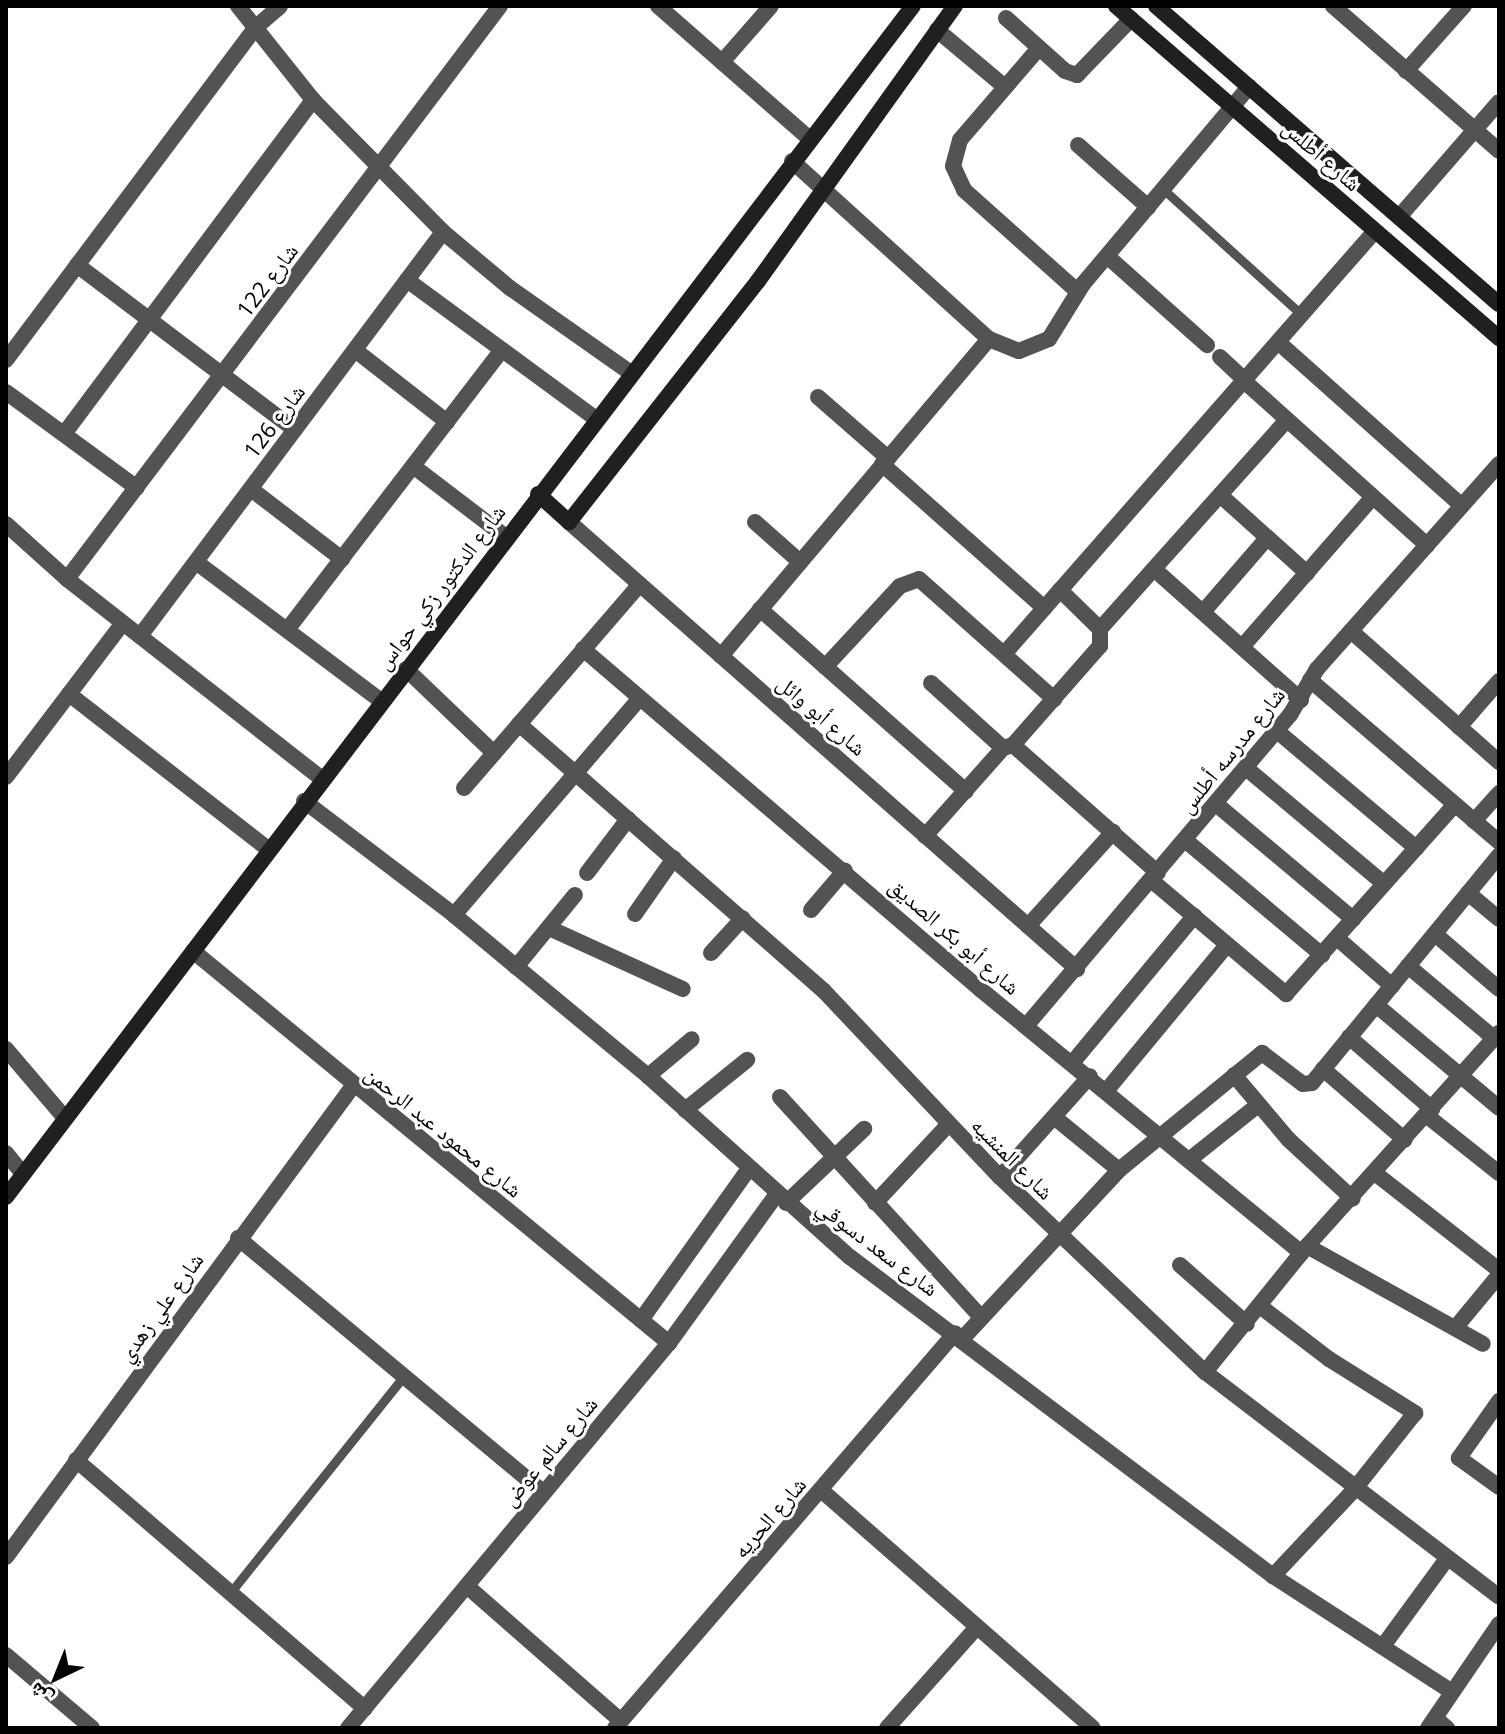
<!DOCTYPE html>
<html>
<head>
<meta charset="utf-8">
<style>
	body { margin:0 }
	#map { position:relative; width:1505px; height:1734px; overflow:hidden; background:#fff; font-family:"Open Sans","Noto Naskh Arabic",sans-serif }
	div>[style] { position:absolute }
	[style*='--x'] { left:calc(var(--x)*1px); top:calc(var(--y)*1px); width:calc(var(--w)*1px); rotate:calc(var(--a)*1deg) }
	.lane>* { height:9px; margin:-4.5px; padding:0 4.5px; transform-origin:4.5px; border-radius:4.5px; background:#535353 }
	.street>* { height:16px; margin:-8px; padding:0 8px; transform-origin:8px; border-radius:8px; background:#535353 }
	.secondary>* { height:16px; margin:-8px; padding:0 8px; transform-origin:8px; border-radius:8px; background:#202020 }
	span { translate:-50% -50%; white-space:nowrap; text-align:center; line-height:1.15; -webkit-text-stroke:6px #fff; paint-order:stroke }
	.street-label { font-size:22px; color:#000 }
	.frame { position:absolute; inset:0; border:8px solid #000; pointer-events:none }
	.north { position:absolute; left:16px; top:1638px; width:80px; height:80px; -webkit-text-stroke:6px #fff; paint-order:stroke; rotate:223deg; font-size:22px; font-weight:700; line-height:32px; text-align:center; color:#000 }
	.north::after { content:''; display:block; margin:auto; width:28px; height:36px; background:#000; clip-path:polygon(50% 0,100% 100%,50% 72%,0 100%) }
</style>
</head>
<body>
<div id="map">
	<div class="lane">
		<i style="--x:1163;--y:189;--w:188;--a:42.2"></i>
		<i style="--x:230;--y:1593;--w:277;--a:-51.3"></i>
	</div>
	<div class="street">
		<i style="--x:238;--y:6;--w:120;--a:51.4"></i>
		<i style="--x:313;--y:100;--w:185;--a:45.4"></i>
		<i style="--x:443;--y:232;--w:87;--a:39.9"></i>
		<i style="--x:510;--y:288;--w:148;--a:35.1"></i>
		<i style="--x:658;--y:6;--w:201;--a:41.2"></i>
		<i style="--x:1333;--y:6;--w:220;--a:41.1"></i>
		<i style="--x:1006;--y:18;--w:79;--a:41.9"></i>
		<i style="--x:1065;--y:71;--w:13;--a:18"></i>
		<i style="--x:1077;--y:75;--w:78;--a:-46"></i>
		<i style="--x:937;--y:30;--w:89;--a:40"></i>
		<i style="--x:1039;--y:48;--w:121;--a:130.7"></i>
		<i style="--x:960;--y:140;--w:27;--a:105"></i>
		<i style="--x:953;--y:166;--w:26;--a:65"></i>
		<i style="--x:964;--y:190;--w:152;--a:41.8"></i>
		<i style="--x:722;--y:62;--w:74;--a:-48.8"></i>
		<i style="--x:1406;--y:71;--w:87;--a:-48.3"></i>
		<i style="--x:1078;--y:145;--w:94;--a:41.5"></i>
		<i style="--x:792;--y:161;--w:266;--a:42.1"></i>
		<i style="--x:989;--y:339;--w:32;--a:22"></i>
		<i style="--x:1019;--y:351;--w:32;--a:-22"></i>
		<i style="--x:1049;--y:339;--w:65;--a:-58.3"></i>
		<i style="--x:1083;--y:284;--w:258;--a:-49.9"></i>
		<i style="--x:1399;--y:217;--w:152;--a:-49"></i>
		<i style="--x:1107;--y:256;--w:134;--a:41.7"></i>
		<i style="--x:77;--y:265;--w:273;--a:37.1"></i>
		<i style="--x:407;--y:280;--w:235;--a:36.3"></i>
		<i style="--x:1278;--y:342;--w:246;--a:41.7"></i>
		<i style="--x:355;--y:350;--w:117;--a:38"></i>
		<i style="--x:1220;--y:357;--w:34;--a:43"></i>
		<i style="--x:6;--y:360;--w:415;--a:-53.1"></i>
		<i style="--x:255;--y:28;--w:33;--a:-41"></i>
		<i style="--x:1244;--y:381;--w:246;--a:41.9"></i>
		<i style="--x:6;--y:392;--w:162;--a:36.2"></i>
		<i style="--x:818;--y:397;--w:93;--a:41.1"></i>
		<i style="--x:64;--y:434;--w:417;--a:-53.3"></i>
		<i style="--x:882;--y:464;--w:217;--a:41.6"></i>
		<i style="--x:413;--y:466;--w:117;--a:37.4"></i>
		<i style="--x:251;--y:489;--w:115;--a:37.6"></i>
		<i style="--x:1220;--y:495;--w:117;--a:41.9"></i>
		<i style="--x:569;--y:522;--w:677;--a:41.35"></i>
		<i style="--x:755;--y:522;--w:60;--a:41.6"></i>
		<i style="--x:6;--y:524;--w:82;--a:42"></i>
		<i style="--x:67;--y:579;--w:324;--a:38.1"></i>
		<i style="--x:196;--y:562;--w:231;--a:36.9"></i>
		<i style="--x:1154;--y:569;--w:197;--a:41.7"></i>
		<i style="--x:67;--y:579;--w:718;--a:-52.92"></i>
		<i style="--x:760;--y:609;--w:275;--a:41.5"></i>
		<i style="--x:1203;--y:612;--w:98;--a:-49.1"></i>
		<i style="--x:1100;--y:629;--w:280;--a:-48.2"></i>
		<i style="--x:287;--y:630;--w:353;--a:-52.5"></i>
		<i style="--x:1351;--y:631;--w:198;--a:41.5"></i>
		<i style="--x:140;--y:636;--w:505;--a:-53.13"></i>
		<i style="--x:1242;--y:647;--w:199;--a:-48.9"></i>
		<i style="--x:583;--y:649;--w:523;--a:40.58"></i>
		<i style="--x:980;--y:989;--w:416;--a:39.4"></i>
		<i style="--x:1005;--y:653;--w:561;--a:-48.76"></i>
		<i style="--x:721;--y:656;--w:415;--a:-49.8"></i>
		<i style="--x:825;--y:667;--w:110;--a:-47.2"></i>
		<i style="--x:900;--y:586;--w:20;--a:-20"></i>
		<i style="--x:919;--y:579;--w:181;--a:41.6"></i>
		<i style="--x:406;--y:669;--w:122;--a:43.7"></i>
		<i style="--x:1310;--y:680;--w:249;--a:40.6"></i>
		<i style="--x:931;--y:683;--w:97;--a:42.1"></i>
		<i style="--x:69;--y:694;--w:252;--a:37.9"></i>
		<i style="--x:519;--y:724;--w:404;--a:41.2"></i>
		<i style="--x:823;--y:990;--w:257;--a:46.6"></i>
		<i style="--x:1000;--y:1177;--w:283;--a:43.6"></i>
		<i style="--x:1205;--y:1372;--w:370;--a:37.4"></i>
		<i style="--x:1459;--y:727;--w:61;--a:-49"></i>
		<i style="--x:1277;--y:731;--w:182;--a:40.1"></i>
		<i style="--x:1013;--y:745;--w:132;--a:-48.7"></i>
		<i style="--x:1100;--y:646;--w:17;--a:-90"></i>
		<i style="--x:1100;--y:629;--w:56;--a:-135.7"></i>
		<i style="--x:1246;--y:768;--w:180;--a:40"></i>
		<i style="--x:6;--y:777;--w:193;--a:-52.8"></i>
		<i style="--x:464;--y:788;--w:269;--a:-49.2"></i>
		<i style="--x:304;--y:801;--w:188;--a:37.2"></i>
		<i style="--x:454;--y:915;--w:252;--a:39.7"></i>
		<i style="--x:648;--y:1076;--w:271;--a:41.9"></i>
		<i style="--x:850;--y:1257;--w:530;--a:37.02"></i>
		<i style="--x:1273;--y:1576;--w:213;--a:32.9"></i>
		<i style="--x:1216;--y:804;--w:179;--a:40"></i>
		<i style="--x:1474;--y:821;--w:38;--a:-48"></i>
		<i style="--x:925;--y:836;--w:118;--a:-48.4"></i>
		<i style="--x:1003;--y:748;--w:10;--a:-17"></i>
		<i style="--x:1013;--y:745;--w:193;--a:41.4"></i>
		<i style="--x:1185;--y:840;--w:179;--a:40"></i>
		<i style="--x:587;--y:873;--w:68;--a:-52.8"></i>
		<i style="--x:1151;--y:880;--w:177;--a:40.2"></i>
		<i style="--x:1286;--y:994;--w:254;--a:-48.3"></i>
		<i style="--x:1468;--y:893;--w:40;--a:40"></i>
		<i style="--x:811;--y:910;--w:52;--a:-49.6"></i>
		<i style="--x:635;--y:914;--w:68;--a:-55.1"></i>
		<i style="--x:454;--y:915;--w:283;--a:-49.4"></i>
		<i style="--x:1028;--y:926;--w:127;--a:-47.9"></i>
		<i style="--x:549;--y:928;--w:147;--a:24.5"></i>
		<i style="--x:1435;--y:934;--w:84;--a:40.7"></i>
		<i style="--x:1337;--y:938;--w:73;--a:41.1"></i>
		<i style="--x:193;--y:951;--w:617;--a:39.47"></i>
		<i style="--x:711;--y:953;--w:47;--a:-47.6"></i>
		<i style="--x:1408;--y:966;--w:114;--a:40"></i>
		<i style="--x:516;--y:967;--w:93;--a:-50.7"></i>
		<i style="--x:1376;--y:1005;--w:160;--a:39.9"></i>
		<i style="--x:1026;--y:1026;--w:408;--a:-49.7"></i>
		<i style="--x:1290;--y:715;--w:53;--a:-59.6"></i>
		<i style="--x:1317;--y:669;--w:274;--a:-48.4"></i>
		<i style="--x:1349;--y:1037;--w:110;--a:40.9"></i>
		<i style="--x:6;--y:1049;--w:91;--a:49.5"></i>
		<i style="--x:1073;--y:1062;--w:190;--a:-50.3"></i>
		<i style="--x:1323;--y:1069;--w:108;--a:40.9"></i>
		<i style="--x:1234;--y:1075;--w:84;--a:49.8"></i>
		<i style="--x:1288;--y:1139;--w:88;--a:42.7"></i>
		<i style="--x:648;--y:1076;--w:57;--a:-40.1"></i>
		<i style="--x:1107;--y:1090;--w:188;--a:-50.4"></i>
		<i style="--x:780;--y:1097;--w:299;--a:47.6"></i>
		<i style="--x:685;--y:1110;--w:80;--a:-38.9"></i>
		<i style="--x:1426;--y:1115;--w:93;--a:38.5"></i>
		<i style="--x:1054;--y:1117;--w:84;--a:39.2"></i>
		<i style="--x:6;--y:1153;--w:27;--a:51"></i>
		<i style="--x:1189;--y:1160;--w:87;--a:-38.5"></i>
		<i style="--x:1376;--y:1174;--w:156;--a:38"></i>
		<i style="--x:1000;--y:1177;--w:135;--a:-48.3"></i>
		<i style="--x:786;--y:1203;--w:108;--a:-43.5"></i>
		<i style="--x:875;--y:1203;--w:108;--a:-46.9"></i>
		<i style="--x:238;--y:1238;--w:396;--a:39.8"></i>
		<i style="--x:1307;--y:1246;--w:201;--a:29.1"></i>
		<i style="--x:1180;--y:1265;--w:89;--a:41.4"></i>
		<i style="--x:1261;--y:1307;--w:86;--a:37.4"></i>
		<i style="--x:1329;--y:1359;--w:102;--a:32.1"></i>
		<i style="--x:1415;--y:1413;--w:100;--a:128.5"></i>
		<i style="--x:1353;--y:1491;--w:117;--a:133.3"></i>
		<i style="--x:641;--y:1320;--w:184;--a:-54.5"></i>
		<i style="--x:1456;--y:1327;--w:67;--a:-50.4"></i>
		<i style="--x:963;--y:1338;--w:229;--a:-47.1"></i>
		<i style="--x:1119;--y:1170;--w:185;--a:-39.3"></i>
		<i style="--x:1262;--y:1053;--w:51;--a:37.1"></i>
		<i style="--x:1303;--y:1084;--w:9;--a:-6"></i>
		<i style="--x:1312;--y:1083;--w:295;--a:-50.6"></i>
		<i style="--x:1205;--y:1372;--w:162;--a:-51"></i>
		<i style="--x:1307;--y:1246;--w:287;--a:-48"></i>
		<i style="--x:1499;--y:1401;--w:70;--a:125.1"></i>
		<i style="--x:1459;--y:1458;--w:49;--a:35.9"></i>
		<i style="--x:76;--y:1460;--w:381;--a:40.7"></i>
		<i style="--x:821;--y:1490;--w:361;--a:41.2"></i>
		<i style="--x:6;--y:1557;--w:585;--a:-53.62"></i>
		<i style="--x:468;--y:1587;--w:203;--a:41.2"></i>
		<i style="--x:1383;--y:1646;--w:107;--a:-53.8"></i>
		<i style="--x:6;--y:1655;--w:113;--a:40.3"></i>
		<i style="--x:1435;--y:1718;--w:16;--a:40"></i>
		<i style="--x:348;--y:1728;--w:501;--a:-50.18"></i>
		<i style="--x:669;--y:1343;--w:183;--a:-54.1"></i>
		<i style="--x:615;--y:1728;--w:521;--a:-49.28"></i>
		<i style="--x:887;--y:1728;--w:134;--a:-48.3"></i>
		<i style="--x:1428;--y:1728;--w:126;--a:-55.7"></i>
	</div>
	<div class="secondary">
		<i style="--x:1116;--y:6;--w:507;--a:40.92"></i>
		<i style="--x:1156;--y:6;--w:454;--a:41"></i>
		<i style="--x:538;--y:494;--w:42;--a:42.1"></i>
		<i style="--x:569;--y:522;--w:306;--a:-51.9"></i>
		<i style="--x:758;--y:281;--w:338;--a:-54.4"></i>
		<i style="--x:6;--y:1197;--w:1497;--a:-52.71"></i>
	</div>
	<div class="street-label">
		<span style="left:1322px;top:155px;rotate:41deg">شارع أطلس</span>
		<span style="left:267px;top:280px;rotate:-53deg">شارع 122</span>
		<span style="left:274px;top:421px;rotate:-53deg">شارع 126</span>
		<span style="left:440px;top:587px;rotate:-53deg">شارع الدكتور زكي حواس</span>
		<span style="left:822px;top:715px;rotate:41deg">شارع أبو وائل</span>
		<span style="left:1231px;top:750px;rotate:-51deg">شارع مدرسه أطلس</span>
		<span style="left:955px;top:936px;rotate:41deg">شارع أبو بكر الصديق</span>
		<span style="left:444px;top:1131px;rotate:39deg">شارع محمود عبد الرحمن</span>
		<span style="left:1013px;top:1158px;rotate:45deg">شارع المنشيه</span>
		<span style="left:878px;top:1247px;rotate:37deg">شارع سعد دسوقي</span>
		<span style="left:160px;top:1307px;rotate:-54deg">شارع علي زهدي</span>
		<span style="left:549px;top:1451px;rotate:-50deg">شارع سالم عوض</span>
		<span style="left:769px;top:1517px;rotate:-49deg">شارع الحريه</span>
	</div>
	<div class="frame"></div>
	<div class="north">ش</div>
</div>
</body>
</html>
